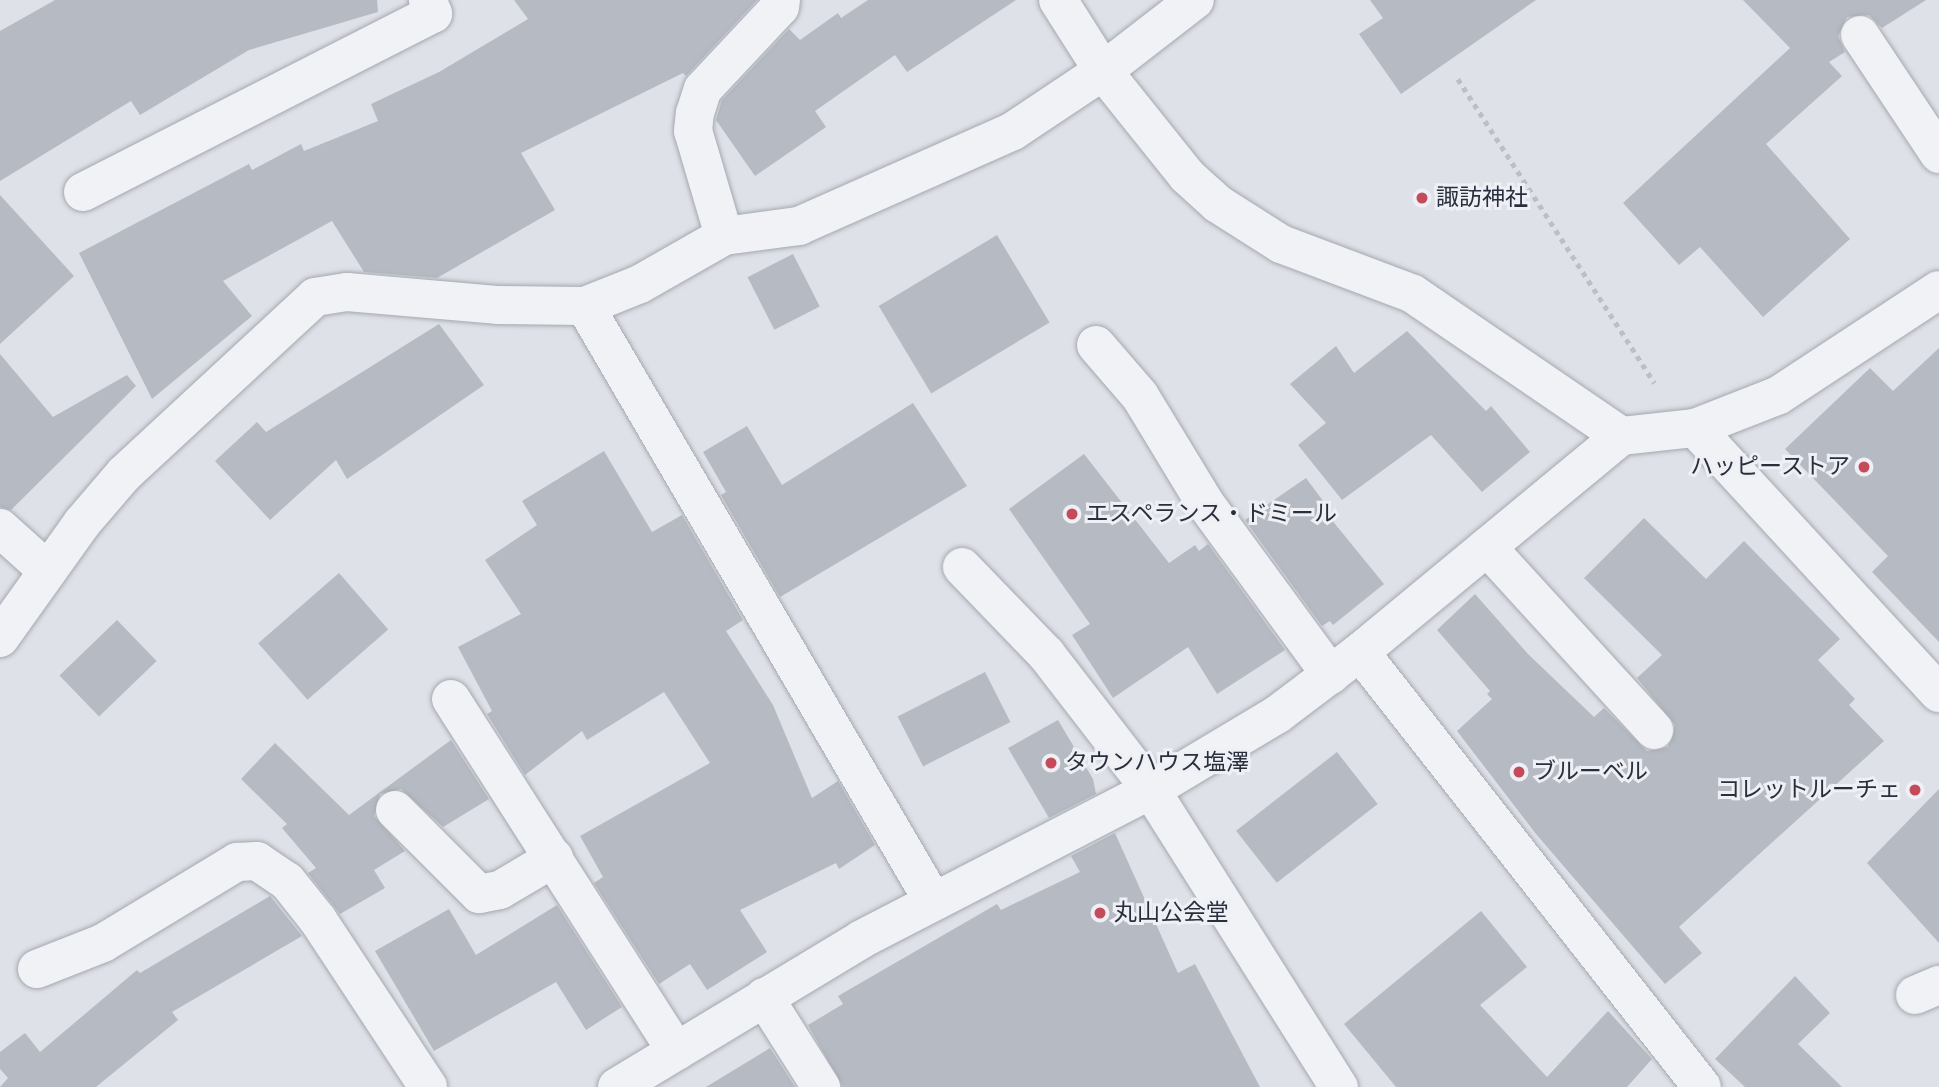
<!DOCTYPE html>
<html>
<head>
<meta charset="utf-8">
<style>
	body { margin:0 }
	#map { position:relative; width:1939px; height:1087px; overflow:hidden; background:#dee1e7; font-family:"Source Sans 3","Noto Sans JP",sans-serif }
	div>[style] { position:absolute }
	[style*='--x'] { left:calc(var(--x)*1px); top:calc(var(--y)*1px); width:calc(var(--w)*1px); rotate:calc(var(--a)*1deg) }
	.building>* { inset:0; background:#b6bbc3; transform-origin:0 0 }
	.path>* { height:4.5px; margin-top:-2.25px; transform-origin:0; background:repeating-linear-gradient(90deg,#bdbfc5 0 5px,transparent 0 10px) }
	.roads { filter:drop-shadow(0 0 2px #a4a8b1) drop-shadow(0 0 2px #a4a8b1) }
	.minor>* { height:38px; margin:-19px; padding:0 19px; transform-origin:19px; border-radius:19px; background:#f1f2f5 }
	.dots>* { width:19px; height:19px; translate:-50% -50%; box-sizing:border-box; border:4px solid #eef0f5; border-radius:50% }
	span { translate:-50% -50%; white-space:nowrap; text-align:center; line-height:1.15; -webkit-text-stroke:6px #eef0f5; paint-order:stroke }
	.poi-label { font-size:23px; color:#292f3d }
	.left { translate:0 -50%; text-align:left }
	.right { translate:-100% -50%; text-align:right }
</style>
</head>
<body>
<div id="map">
	<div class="building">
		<i style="clip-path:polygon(55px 0,377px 0,378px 12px,249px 50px,140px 115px,131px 101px,0 181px,0 31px)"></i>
		<i style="clip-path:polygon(514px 0,757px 0,686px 76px,683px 73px,521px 153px,555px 210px,437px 278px,364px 272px,332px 221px,223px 281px,252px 316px,152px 399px,79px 253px,249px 164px,252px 170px,301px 144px,304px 151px,378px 121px,371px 104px,439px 72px,528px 19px)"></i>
		<i style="clip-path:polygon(868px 0,1016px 0,907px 72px,895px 55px,815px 111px,826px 127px,755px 176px,716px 120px,722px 100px,789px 29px,800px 40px,838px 13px,841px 18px)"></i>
		<i style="clip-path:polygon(1370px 0,1536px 0,1401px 94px,1359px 34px,1383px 18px)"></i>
		<i style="clip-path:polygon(1743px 0,1926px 0,1882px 28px,1869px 15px,1847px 17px,1838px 36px,1845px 52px,1829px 62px,1842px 76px,1766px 144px,1850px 239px,1763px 317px,1700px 247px,1679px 265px,1623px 203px,1790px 48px)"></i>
		<i style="clip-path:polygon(0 195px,74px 276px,0 344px)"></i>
		<i style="left:997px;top:235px;width:102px;height:138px;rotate:59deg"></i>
		<i style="left:793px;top:254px;width:59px;height:51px;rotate:63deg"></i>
		<i style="clip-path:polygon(439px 324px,484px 385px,347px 479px,336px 460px,270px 520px,215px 461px,257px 422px,266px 432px)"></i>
		<i style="clip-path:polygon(1407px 331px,1486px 411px,1491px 406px,1530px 452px,1482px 492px,1431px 435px,1342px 500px,1298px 445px,1326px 423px,1290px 384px,1336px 346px,1354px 373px)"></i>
		<i style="clip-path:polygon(1939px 348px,1939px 642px,1872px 572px,1888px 556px,1785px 449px,1870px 368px,1893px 391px)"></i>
		<i style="clip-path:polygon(0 354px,53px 417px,127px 375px,136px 386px,11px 510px,0 507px)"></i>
		<i style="clip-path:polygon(913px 403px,967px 486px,780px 597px,721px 495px,726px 492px,703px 452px,747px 426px,782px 485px)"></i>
		<i style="clip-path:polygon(604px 451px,652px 532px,682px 515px,743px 620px,726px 631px,773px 705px,812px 798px,838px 781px,875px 845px,839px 869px,836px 863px,740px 910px,767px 952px,707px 990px,690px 964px,659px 984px,594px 883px,603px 877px,580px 836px,710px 763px,664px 692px,587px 740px,582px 731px,525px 775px,487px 714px,492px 711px,458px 647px,521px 614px,485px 560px,537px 525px,522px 501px)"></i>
		<i style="clip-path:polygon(1084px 454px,1169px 563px,1195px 545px,1199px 551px,1208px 544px,1285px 650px,1217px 694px,1188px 647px,1113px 698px,1072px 635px,1090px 624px,1009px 509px)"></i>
		<i style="clip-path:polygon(1306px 478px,1335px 517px,1331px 519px,1384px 584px,1333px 625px,1330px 621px,1322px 626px,1245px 520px)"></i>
		<i style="clip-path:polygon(1644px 518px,1706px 579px,1744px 541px,1840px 639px,1818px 660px,1855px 699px,1849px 705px,1884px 741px,1679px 927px,1702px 953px,1665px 984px,1536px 834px,1457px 731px,1492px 699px,1487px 694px,1490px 691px,1437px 630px,1475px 594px,1528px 654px,1594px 717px,1604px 708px,1647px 751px,1668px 747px,1675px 725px,1637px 678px,1662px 655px,1584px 578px)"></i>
		<i style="left:339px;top:573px;width:75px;height:107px;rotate:49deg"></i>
		<i style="left:117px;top:620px;width:57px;height:80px;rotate:46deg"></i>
		<i style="left:985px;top:672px;width:56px;height:98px;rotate:63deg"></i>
		<i style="clip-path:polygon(1058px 720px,1093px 779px,1096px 794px,1049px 818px,1008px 748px)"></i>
		<i style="clip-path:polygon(451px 740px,489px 799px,443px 827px,401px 789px,380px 794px,374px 816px,405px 851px,374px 870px,385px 888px,340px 914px,308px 873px,316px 868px,282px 828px,287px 824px,241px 779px,275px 743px,349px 815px)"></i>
		<i style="left:1337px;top:752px;width:66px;height:128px;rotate:52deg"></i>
		<i style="clip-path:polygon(1939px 789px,1939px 943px,1867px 863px)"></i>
		<i style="clip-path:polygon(1115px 833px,1178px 973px,1195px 964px,1260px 1087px,843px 1087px,808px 1025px,843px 1004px,838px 996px,997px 904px,1001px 910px,1080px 872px,1071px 856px)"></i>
		<i style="clip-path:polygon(270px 896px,302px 936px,172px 1012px,178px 1020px,96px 1087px,0 1087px,8px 1078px,0 1069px,0 1052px,25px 1033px,40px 1052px,137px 970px,140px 973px)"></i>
		<i style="clip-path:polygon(557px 905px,622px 1007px,586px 1030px,556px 982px,434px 1051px,375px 951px,449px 909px,476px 955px)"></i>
		<i style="clip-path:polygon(1481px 911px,1527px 967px,1480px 1005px,1547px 1077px,1608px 1011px,1652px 1059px,1627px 1087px,1396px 1087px,1344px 1024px)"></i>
		<i style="clip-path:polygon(1795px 976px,1830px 1013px,1798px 1044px,1842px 1087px,1745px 1087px,1715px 1059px)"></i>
		<i style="clip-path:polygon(770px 1048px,795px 1087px,706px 1087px)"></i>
	</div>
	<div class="path">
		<i style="--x:1458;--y:79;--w:362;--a:57.1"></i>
	</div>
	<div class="roads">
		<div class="minor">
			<i style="--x:1058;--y:0;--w:84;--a:57.6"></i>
			<i style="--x:1103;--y:71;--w:134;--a:51.3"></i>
			<i style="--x:1187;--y:176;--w:42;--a:42.1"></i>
			<i style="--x:1218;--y:204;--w:75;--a:32.4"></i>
			<i style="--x:1281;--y:244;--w:141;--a:20.7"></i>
			<i style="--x:1413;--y:294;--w:252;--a:34.3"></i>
			<i style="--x:1860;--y:35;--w:143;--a:56.4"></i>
			<i style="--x:83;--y:192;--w:393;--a:-27"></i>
			<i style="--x:433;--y:14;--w:15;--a:-110"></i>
			<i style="--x:724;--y:236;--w:109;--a:-106.4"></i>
			<i style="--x:693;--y:131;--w:18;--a:-84"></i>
			<i style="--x:695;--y:113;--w:25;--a:-72"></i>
			<i style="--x:703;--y:89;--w:112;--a:-46.8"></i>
			<i style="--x:780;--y:7;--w:7;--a:-82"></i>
			<i style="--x:585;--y:306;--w:689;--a:59.68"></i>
			<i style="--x:1096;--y:345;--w:67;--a:49.2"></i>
			<i style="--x:1140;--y:396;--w:125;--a:58.7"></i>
			<i style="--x:1205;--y:503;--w:213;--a:53.8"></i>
			<i style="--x:1695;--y:428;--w:90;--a:-21.4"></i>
			<i style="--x:1779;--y:395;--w:191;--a:-33.3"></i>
			<i style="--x:0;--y:528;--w:64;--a:41.9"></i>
			<i style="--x:1487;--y:547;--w:248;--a:47.6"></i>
			<i style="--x:962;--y:567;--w:121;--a:46"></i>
			<i style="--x:1046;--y:654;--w:172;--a:52.3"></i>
			<i style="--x:1151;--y:790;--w:352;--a:57.7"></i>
			<i style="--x:0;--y:638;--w:141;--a:-54.5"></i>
			<i style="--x:82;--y:523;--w:65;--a:-49.4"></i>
			<i style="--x:124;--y:474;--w:260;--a:-42.8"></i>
			<i style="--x:315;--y:297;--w:32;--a:-9"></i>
			<i style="--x:347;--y:292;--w:153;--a:4.9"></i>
			<i style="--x:499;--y:305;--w:86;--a:0.7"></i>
			<i style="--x:585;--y:306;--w:59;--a:-21.8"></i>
			<i style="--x:640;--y:284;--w:97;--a:-29.7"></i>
			<i style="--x:724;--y:236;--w:76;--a:-7.6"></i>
			<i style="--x:799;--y:226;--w:234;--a:-23.9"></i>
			<i style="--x:1013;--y:131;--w:108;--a:-33.7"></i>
			<i style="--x:1103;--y:71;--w:116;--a:-37.7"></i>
			<i style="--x:1360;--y:652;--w:553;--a:51.83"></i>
			<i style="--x:451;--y:699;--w:418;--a:57.4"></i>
			<i style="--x:395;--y:810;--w:119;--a:45"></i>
			<i style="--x:479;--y:894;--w:21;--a:-11"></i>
			<i style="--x:500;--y:890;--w:63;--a:-30.7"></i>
			<i style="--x:37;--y:969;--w:71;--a:-21.5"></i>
			<i style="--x:103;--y:943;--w:157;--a:-31.2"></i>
			<i style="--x:237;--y:862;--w:20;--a:-3"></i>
			<i style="--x:257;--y:861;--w:36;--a:34"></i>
			<i style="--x:287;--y:881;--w:50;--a:51.5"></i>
			<i style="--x:318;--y:920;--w:200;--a:56.6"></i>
			<i style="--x:1915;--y:995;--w:26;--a:-23"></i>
			<i style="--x:764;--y:997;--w:107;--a:57.7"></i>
			<i style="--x:617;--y:1087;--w:286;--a:-31.1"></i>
			<i style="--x:862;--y:939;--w:325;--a:-27.3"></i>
			<i style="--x:1151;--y:790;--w:148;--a:-30.9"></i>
			<i style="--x:1278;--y:714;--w:103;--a:-37.1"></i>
			<i style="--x:1360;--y:652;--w:339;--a:-39.6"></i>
			<i style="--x:1621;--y:436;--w:74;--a:-6.2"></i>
			<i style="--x:1695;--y:428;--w:360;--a:47.4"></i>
		</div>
	</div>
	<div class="dots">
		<i style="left:1422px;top:198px;background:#c44b5a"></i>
		<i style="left:1864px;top:467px;background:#c44b5a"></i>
		<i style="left:1072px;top:514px;background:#c44b5a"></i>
		<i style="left:1051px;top:763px;background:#c44b5a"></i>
		<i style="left:1519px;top:772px;background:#c44b5a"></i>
		<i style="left:1915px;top:790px;background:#c44b5a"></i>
		<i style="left:1100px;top:913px;background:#c44b5a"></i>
	</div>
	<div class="poi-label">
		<span class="left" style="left:1436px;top:198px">諏訪神社</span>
		<span class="right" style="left:1850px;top:467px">ハッピーストア</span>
		<span class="left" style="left:1086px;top:514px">エスペランス・ドミール</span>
		<span class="left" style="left:1065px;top:763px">タウンハウス塩澤</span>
		<span class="left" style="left:1533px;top:772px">ブルーベル</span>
		<span class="right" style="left:1901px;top:790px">コレットルーチェ</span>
		<span class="left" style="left:1114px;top:913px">丸山公会堂</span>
	</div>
</div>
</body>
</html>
